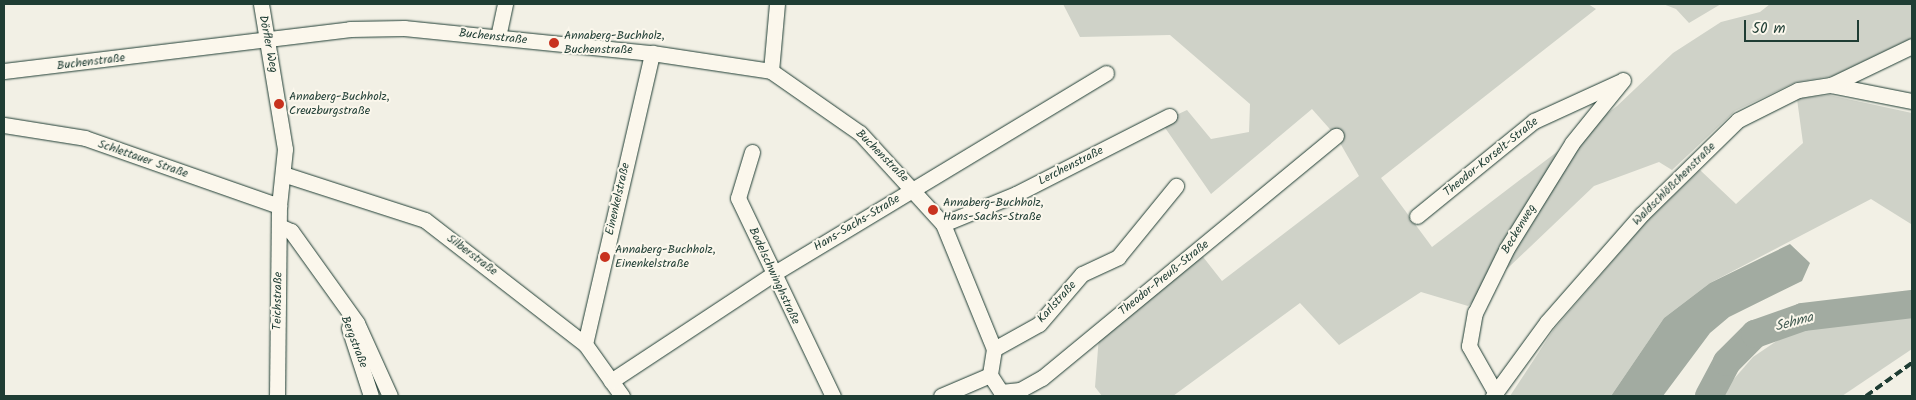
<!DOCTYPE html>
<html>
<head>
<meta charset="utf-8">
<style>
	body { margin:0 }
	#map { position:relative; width:1916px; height:400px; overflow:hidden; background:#f2f0e5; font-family:Kalam,sans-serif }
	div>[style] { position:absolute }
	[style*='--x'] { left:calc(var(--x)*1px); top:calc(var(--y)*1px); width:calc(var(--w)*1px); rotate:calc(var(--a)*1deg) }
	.green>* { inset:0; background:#cfd2c8 }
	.water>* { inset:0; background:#a2aba1 }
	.river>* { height:28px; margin:-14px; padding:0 14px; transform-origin:14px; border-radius:14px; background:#a2aba1 }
	.roads { filter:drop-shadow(0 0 1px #1f3d34) drop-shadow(0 0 1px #1f3d34) }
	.minor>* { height:15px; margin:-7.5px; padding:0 7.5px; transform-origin:7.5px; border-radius:7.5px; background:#fbf7ec }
	.rail>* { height:4px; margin-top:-2px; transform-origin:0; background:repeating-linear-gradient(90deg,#1f3d34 0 8px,transparent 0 12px) }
	.dots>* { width:14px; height:14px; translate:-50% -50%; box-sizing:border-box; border:2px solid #fbf7ec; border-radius:50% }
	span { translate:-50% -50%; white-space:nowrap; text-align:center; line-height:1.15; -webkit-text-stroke:4px #fbf7ec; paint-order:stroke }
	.poi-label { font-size:12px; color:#1f3d34 }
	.left { translate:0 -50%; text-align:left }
	.street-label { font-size:12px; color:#1f3d34 }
	.water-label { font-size:14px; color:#465e55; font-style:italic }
	.frame { position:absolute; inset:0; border:5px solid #1f3d34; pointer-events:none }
	.scale { position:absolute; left:1744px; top:20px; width:115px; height:22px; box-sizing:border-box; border:2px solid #1f3d34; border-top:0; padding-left:6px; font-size:15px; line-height:18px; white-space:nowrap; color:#1f3d34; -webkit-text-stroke:4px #fbf7ec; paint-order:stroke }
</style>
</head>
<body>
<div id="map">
	<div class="green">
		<i style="clip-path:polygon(1063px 4px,1588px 4px,1596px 9px,1381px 178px,1432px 247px,1617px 106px,1673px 53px,1721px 22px,1760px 12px,1770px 4px,1912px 4px,1912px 38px,1833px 76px,1796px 82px,1735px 111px,1672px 170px,1659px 162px,1594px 186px,1468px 306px,1421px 292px,1339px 345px,1300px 303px,1173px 396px,1102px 396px,1095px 387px,1099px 336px,1200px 253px,1222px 281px,1359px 176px,1336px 136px,1312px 109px,1211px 194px,1161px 122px,1187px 110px,1211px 139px,1249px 132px,1250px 104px,1170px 35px,1080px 37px)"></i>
		<i style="clip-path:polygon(1663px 4px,1721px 4px,1689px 23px,1676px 9px)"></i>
		<i style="clip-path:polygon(1829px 95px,1912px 113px,1912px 245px,1911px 224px,1871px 199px,1710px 283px,1664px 318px,1611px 396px,1510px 396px,1554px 329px,1647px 221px,1700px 170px,1736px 204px,1803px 143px,1797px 99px)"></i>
		<i style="clip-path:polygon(1912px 311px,1912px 349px,1842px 396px,1719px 396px,1753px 357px,1803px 323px)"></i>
	</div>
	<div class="water">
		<i style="clip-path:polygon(1790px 244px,1810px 263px,1802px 281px,1729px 317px,1710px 333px,1663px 396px,1611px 396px,1664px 318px,1710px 283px)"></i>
	</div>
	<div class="river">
		<i style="--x:1709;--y:396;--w:38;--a:-62"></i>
		<i style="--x:1727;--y:362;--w:40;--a:-45"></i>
		<i style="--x:1755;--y:334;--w:51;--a:-19.5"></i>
		<i style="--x:1803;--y:317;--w:110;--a:-6.8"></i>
	</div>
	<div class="roads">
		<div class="minor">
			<i style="--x:261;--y:4;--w:147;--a:80.6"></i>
			<i style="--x:285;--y:149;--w:57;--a:96"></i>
			<i style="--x:279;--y:206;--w:190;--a:90.6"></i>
			<i style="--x:498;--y:37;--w:34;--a:-78"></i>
			<i style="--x:4;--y:71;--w:349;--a:-6.9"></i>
			<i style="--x:350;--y:29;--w:54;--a:-1.1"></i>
			<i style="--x:404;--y:28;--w:249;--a:5.8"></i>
			<i style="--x:652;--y:53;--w:120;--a:8.6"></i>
			<i style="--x:771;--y:71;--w:108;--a:34.9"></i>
			<i style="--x:860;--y:133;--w:123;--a:47.6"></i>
			<i style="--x:943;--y:224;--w:135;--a:67.8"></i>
			<i style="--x:994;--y:349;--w:26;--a:99"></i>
			<i style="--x:771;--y:71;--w:67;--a:-84.9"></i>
			<i style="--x:1831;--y:85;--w:83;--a:11.2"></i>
			<i style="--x:4;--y:125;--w:82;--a:9.1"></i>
			<i style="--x:85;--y:138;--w:206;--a:19.3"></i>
			<i style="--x:752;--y:152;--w:48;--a:106.9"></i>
			<i style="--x:738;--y:198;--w:220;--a:64.4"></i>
			<i style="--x:283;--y:174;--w:149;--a:17.9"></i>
			<i style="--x:425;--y:220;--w:202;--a:37.8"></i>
			<i style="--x:585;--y:344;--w:64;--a:54.6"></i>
			<i style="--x:1417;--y:216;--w:151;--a:-39.1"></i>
			<i style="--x:1534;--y:121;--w:94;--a:-24.6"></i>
			<i style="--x:943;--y:224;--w:79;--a:-22.3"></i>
			<i style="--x:1016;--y:194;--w:172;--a:-27"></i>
			<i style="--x:279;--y:226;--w:13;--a:23"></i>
			<i style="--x:291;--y:231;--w:113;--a:54.3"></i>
			<i style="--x:357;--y:323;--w:80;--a:65.7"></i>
			<i style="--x:349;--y:328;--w:71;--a:72.1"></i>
			<i style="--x:585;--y:344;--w:299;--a:-77"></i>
			<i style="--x:994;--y:349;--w:51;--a:-29.1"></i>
			<i style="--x:1039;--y:324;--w:66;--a:-49.3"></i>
			<i style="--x:1082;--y:274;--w:40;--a:-25"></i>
			<i style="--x:1118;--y:257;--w:92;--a:-50.8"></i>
			<i style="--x:990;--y:375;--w:20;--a:57"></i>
			<i style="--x:1001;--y:392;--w:19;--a:-6"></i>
			<i style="--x:1020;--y:390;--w:25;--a:-29"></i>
			<i style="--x:1042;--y:378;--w:381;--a:-39.5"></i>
			<i style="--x:611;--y:381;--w:194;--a:-33.4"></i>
			<i style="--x:773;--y:274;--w:389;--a:-31.1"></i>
			<i style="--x:1495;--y:392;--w:53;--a:-119.5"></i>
			<i style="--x:1469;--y:346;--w:34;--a:-80"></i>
			<i style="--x:1475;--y:313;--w:72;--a:-63.8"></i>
			<i style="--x:1507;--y:248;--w:123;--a:-58.2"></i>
			<i style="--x:1572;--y:143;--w:81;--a:-51"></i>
			<i style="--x:941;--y:396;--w:53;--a:-23.2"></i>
			<i style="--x:1493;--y:396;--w:92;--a:-53.9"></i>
			<i style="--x:1547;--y:322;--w:144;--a:-48.7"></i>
			<i style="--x:1642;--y:214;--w:134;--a:-44.4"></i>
			<i style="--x:1738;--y:120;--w:67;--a:-26.6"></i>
			<i style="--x:1798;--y:90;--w:33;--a:-9"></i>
			<i style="--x:1831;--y:85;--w:90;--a:-25.7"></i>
		</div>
	</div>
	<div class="rail">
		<i style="--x:1866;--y:396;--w:57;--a:-35.7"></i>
	</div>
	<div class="dots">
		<i style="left:554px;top:43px;background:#c8321e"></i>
		<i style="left:279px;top:104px;background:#c8321e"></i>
		<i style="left:933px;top:210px;background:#c8321e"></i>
		<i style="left:605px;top:257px;background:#c8321e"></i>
	</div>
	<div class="poi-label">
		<span class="left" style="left:564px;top:43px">Annaberg-Buchholz,<br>Buchenstraße</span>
		<span class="left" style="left:289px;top:104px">Annaberg-Buchholz,<br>Creuzburgstraße</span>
		<span class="left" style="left:943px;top:210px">Annaberg-Buchholz,<br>Hans-Sachs-Straße</span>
		<span class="left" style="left:615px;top:257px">Annaberg-Buchholz,<br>Einenkelstraße</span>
	</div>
	<div class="street-label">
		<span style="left:493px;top:37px;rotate:6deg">Buchenstraße</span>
		<span style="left:268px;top:44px;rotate:79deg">Dörfler Weg</span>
		<span style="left:91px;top:62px;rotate:-7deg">Buchenstraße</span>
		<span style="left:882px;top:156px;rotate:45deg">Buchenstraße</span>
		<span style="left:1491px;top:157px;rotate:-39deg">Theodor-Korselt-Straße</span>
		<span style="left:143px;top:159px;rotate:19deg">Schlettauer Straße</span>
		<span style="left:1071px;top:166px;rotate:-27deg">Lerchenstraße</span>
		<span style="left:1674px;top:184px;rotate:-45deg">Waldschlößchenstraße</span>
		<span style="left:618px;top:199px;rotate:-77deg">Einenkelstraße</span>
		<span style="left:857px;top:223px;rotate:-31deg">Hans-Sachs-Straße</span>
		<span style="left:1519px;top:229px;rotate:-59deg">Beckenweg</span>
		<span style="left:472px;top:255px;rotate:37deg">Silberstraße</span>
		<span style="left:774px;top:276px;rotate:65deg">Bodelschwinghstraße</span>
		<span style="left:1164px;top:278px;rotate:-39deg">Theodor-Preuß-Straße</span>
		<span style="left:278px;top:301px;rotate:-89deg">Teichstraße</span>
		<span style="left:1057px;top:302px;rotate:-48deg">Karlstraße</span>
		<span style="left:354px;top:342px;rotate:69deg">Bergstraße</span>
	</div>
	<div class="water-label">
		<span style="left:1794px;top:322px;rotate:-15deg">Sehma</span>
	</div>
	<div class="frame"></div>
	<div class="scale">50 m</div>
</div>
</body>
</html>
